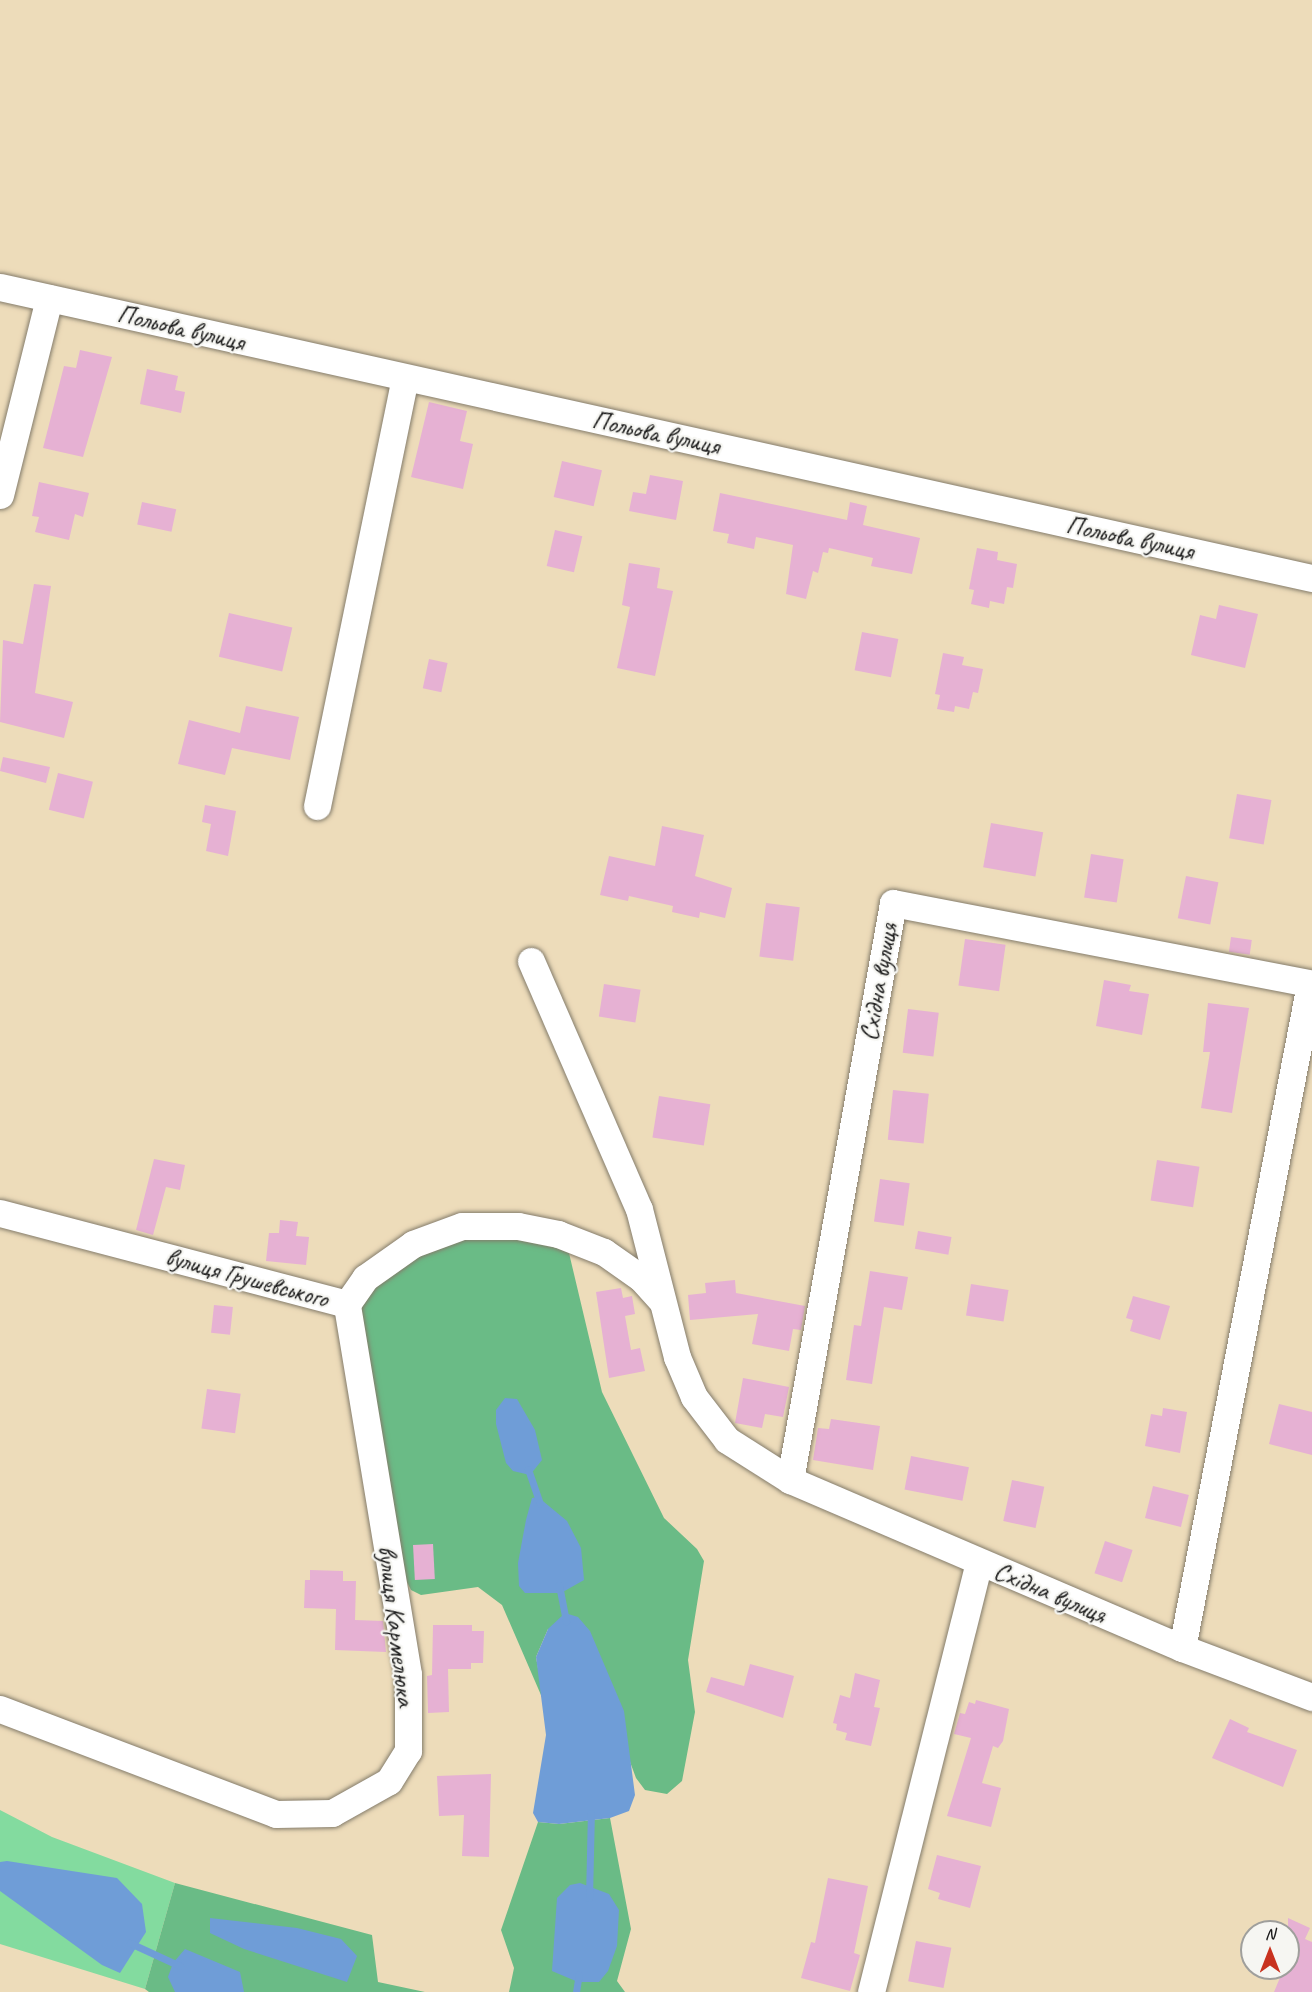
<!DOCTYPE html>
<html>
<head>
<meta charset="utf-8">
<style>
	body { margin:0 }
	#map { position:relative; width:1312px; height:1992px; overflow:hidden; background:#eddcba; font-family:Caveat,sans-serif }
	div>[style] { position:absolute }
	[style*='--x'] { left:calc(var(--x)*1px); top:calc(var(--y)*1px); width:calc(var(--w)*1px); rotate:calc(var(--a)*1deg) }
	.green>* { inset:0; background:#83db9f }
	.forest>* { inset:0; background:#6abb86 }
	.water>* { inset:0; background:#6f9dd7 }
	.stream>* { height:7px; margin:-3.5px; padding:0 3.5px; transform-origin:3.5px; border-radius:3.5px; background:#6f9dd7 }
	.building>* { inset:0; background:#e6b1d3; transform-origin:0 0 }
	.roads { filter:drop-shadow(0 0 2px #847c6b) drop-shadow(0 0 2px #847c6b) }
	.minor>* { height:27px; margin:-13.5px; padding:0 13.5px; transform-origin:13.5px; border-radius:13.5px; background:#fff }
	span { translate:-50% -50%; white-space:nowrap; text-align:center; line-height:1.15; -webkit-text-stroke:4.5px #f6f6f2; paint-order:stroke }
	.street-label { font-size:26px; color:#1c1c1c }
	.north { position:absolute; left:1240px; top:1920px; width:60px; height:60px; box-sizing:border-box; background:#f6f6f2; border:2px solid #9f9f9c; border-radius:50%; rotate:0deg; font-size:16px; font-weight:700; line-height:24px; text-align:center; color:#1c1c1c }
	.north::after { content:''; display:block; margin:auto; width:21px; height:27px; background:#c8321e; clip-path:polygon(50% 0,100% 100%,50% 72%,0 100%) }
</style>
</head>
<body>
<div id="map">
	<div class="green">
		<i style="clip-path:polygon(0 1810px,52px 1837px,175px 1883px,145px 1989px,0 1944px)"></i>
	</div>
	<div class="forest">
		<i style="clip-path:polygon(519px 1226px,569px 1253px,602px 1392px,664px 1518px,697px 1549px,704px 1561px,688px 1660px,695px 1712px,682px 1781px,667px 1794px,645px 1790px,636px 1778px,585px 1641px,548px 1629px,536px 1657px,544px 1702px,502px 1605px,478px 1587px,421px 1595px,411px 1590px,386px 1540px,347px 1304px,413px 1244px)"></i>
		<i style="clip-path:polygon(610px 1818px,631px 1929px,617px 1981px,625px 1992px,509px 1992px,514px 1968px,501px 1930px,538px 1822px,559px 1824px)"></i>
		<i style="clip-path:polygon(175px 1883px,372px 1935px,378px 1982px,425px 1992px,149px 1992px,145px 1989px)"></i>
	</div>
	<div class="water">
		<i style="clip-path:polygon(505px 1398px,517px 1399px,535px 1430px,542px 1460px,530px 1475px,513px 1471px,506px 1463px,496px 1424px,496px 1410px)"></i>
		<i style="clip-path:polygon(538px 1497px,567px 1521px,581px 1548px,584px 1580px,561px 1593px,525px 1593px,519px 1586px,518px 1563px,526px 1520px,532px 1498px)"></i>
		<i style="clip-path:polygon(565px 1613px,578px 1617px,590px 1631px,624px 1711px,635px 1795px,629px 1811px,610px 1818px,559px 1824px,538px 1822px,533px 1813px,546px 1735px,536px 1657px,548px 1629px)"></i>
		<i style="clip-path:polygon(7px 1861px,117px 1878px,142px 1904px,146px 1932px,120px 1973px,102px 1965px,0 1891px,0 1862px)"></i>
		<i style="clip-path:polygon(580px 1883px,609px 1894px,619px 1910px,617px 1946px,608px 1971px,599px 1982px,578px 1982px,552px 1971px,557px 1898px,570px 1885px)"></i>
		<i style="clip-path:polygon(210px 1918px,297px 1928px,341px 1939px,357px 1956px,347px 1982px,244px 1949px,210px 1933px)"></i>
		<i style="clip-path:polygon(185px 1949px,240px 1972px,244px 1992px,175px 1992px,168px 1977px,173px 1963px)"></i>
	</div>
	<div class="stream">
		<i style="--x:528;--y:1469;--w:37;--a:71"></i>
		<i style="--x:559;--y:1585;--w:37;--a:79"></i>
		<i style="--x:589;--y:1898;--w:85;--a:-88.7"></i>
		<i style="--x:130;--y:1943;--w:55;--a:24.7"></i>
		<i style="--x:576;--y:1992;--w:18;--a:-81"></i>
	</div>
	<div class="building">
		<i style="clip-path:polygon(80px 350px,112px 357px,83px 457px,43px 448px,64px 366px,76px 368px)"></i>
		<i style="clip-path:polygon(147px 369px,178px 376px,175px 390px,185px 392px,181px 413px,140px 404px)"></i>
		<i style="clip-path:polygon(429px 402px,467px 411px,460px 441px,473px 444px,463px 489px,411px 477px)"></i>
		<i style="left:562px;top:461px;width:41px;height:37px;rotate:13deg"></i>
		<i style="clip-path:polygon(650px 475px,683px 481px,676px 520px,629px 511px,633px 492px,646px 494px)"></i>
		<i style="clip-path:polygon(39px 482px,89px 493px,83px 517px,75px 514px,69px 540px,35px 532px,39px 517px,32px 516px)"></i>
		<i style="clip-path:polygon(720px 493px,847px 520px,850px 502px,867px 506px,863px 525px,920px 538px,912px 574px,871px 566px,873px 558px,829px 548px,828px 553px,823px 552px,818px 573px,813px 571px,806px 599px,786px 594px,793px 545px,756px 537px,754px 549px,727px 543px,729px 534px,713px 531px)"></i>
		<i style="left:142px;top:502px;width:35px;height:23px;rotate:12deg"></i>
		<i style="left:555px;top:530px;width:28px;height:37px;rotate:13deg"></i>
		<i style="clip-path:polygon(977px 548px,998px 552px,997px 560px,1017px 564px,1013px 588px,1007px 587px,1004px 604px,990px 601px,989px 608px,971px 604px,974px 590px,969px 589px)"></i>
		<i style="clip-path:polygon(629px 563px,660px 568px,657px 588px,673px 591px,655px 676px,617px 668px,630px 607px,622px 605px)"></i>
		<i style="clip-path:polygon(34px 584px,51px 586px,35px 693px,73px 702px,64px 738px,0 722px,3px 640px,23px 644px)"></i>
		<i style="clip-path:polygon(1219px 605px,1258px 614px,1245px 668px,1191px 655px,1200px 615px,1216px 619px)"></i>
		<i style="left:229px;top:613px;width:65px;height:45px;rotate:13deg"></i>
		<i style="left:862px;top:632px;width:37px;height:39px;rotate:11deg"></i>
		<i style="clip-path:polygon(943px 653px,964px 657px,962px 665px,983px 669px,978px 693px,973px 692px,969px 709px,955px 706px,954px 712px,937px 709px,940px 695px,935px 694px)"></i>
		<i style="left:429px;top:659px;width:19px;height:30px;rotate:12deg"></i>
		<i style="clip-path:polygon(246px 706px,299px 717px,290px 760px,232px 748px,225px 775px,178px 764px,189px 720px,240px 733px)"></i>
		<i style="clip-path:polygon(3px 757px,50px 767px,46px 783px,0 771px)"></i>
		<i style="left:58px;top:773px;width:36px;height:38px;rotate:14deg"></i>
		<i style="left:1237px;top:794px;width:35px;height:45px;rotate:10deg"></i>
		<i style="clip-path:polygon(205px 805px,236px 811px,228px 856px,206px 851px,211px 824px,202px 822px)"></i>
		<i style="left:991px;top:823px;width:53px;height:45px;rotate:10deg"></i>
		<i style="clip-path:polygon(662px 826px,704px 835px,695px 876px,732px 888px,725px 918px,700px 912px,699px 918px,672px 912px,673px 906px,629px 896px,628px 901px,600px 895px,609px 856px,655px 866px)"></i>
		<i style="left:1091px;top:854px;width:33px;height:44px;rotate:9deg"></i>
		<i style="left:1186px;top:876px;width:33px;height:43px;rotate:11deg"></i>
		<i style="left:766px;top:903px;width:34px;height:54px;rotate:7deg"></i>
		<i style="left:1231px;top:937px;width:21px;height:15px;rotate:8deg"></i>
		<i style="left:965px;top:939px;width:41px;height:47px;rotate:8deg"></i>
		<i style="clip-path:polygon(1104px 980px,1131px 985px,1129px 991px,1149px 994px,1142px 1035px,1096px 1026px)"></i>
		<i style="left:604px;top:984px;width:37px;height:33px;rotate:9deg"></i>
		<i style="clip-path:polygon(1208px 1003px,1249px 1008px,1232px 1113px,1201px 1108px,1210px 1052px,1203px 1052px)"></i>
		<i style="left:908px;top:1009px;width:31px;height:44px;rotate:7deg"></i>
		<i style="left:893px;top:1090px;width:36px;height:50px;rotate:6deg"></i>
		<i style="left:659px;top:1096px;width:52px;height:42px;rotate:9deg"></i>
		<i style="clip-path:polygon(154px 1159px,185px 1165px,180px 1190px,166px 1187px,153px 1235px,136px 1230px)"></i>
		<i style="left:1157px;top:1160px;width:43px;height:41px;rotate:9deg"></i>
		<i style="left:880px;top:1179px;width:30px;height:43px;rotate:8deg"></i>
		<i style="clip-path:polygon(280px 1220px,298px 1222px,296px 1236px,309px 1237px,306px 1265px,266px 1261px,269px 1233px,279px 1233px)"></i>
		<i style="left:918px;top:1231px;width:34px;height:18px;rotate:10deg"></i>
		<i style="clip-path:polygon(870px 1271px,908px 1277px,902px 1310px,884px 1307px,872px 1384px,846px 1380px,854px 1325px,861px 1326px)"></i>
		<i style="clip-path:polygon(735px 1280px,736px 1293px,805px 1306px,801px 1330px,793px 1329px,789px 1351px,752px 1344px,758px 1314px,690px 1320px,688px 1295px,706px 1293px,705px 1283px)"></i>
		<i style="left:971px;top:1284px;width:38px;height:32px;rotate:9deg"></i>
		<i style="clip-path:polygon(621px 1288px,623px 1298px,632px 1296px,635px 1314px,625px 1316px,631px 1350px,640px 1348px,645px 1371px,609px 1378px,596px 1292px)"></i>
		<i style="clip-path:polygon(1133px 1296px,1170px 1306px,1160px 1340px,1130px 1331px,1133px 1320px,1126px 1318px)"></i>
		<i style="left:214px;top:1305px;width:19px;height:28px;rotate:6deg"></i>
		<i style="clip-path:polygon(743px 1378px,789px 1387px,783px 1417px,765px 1414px,762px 1428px,735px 1423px)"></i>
		<i style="left:207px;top:1389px;width:34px;height:40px;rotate:8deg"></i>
		<i style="clip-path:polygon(1279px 1404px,1312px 1412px,1312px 1455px,1269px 1444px)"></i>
		<i style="clip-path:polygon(1163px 1408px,1187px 1412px,1180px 1453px,1145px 1446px,1151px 1414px,1162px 1416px)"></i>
		<i style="clip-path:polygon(831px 1419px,880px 1426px,873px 1470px,813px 1460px,818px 1428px,829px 1429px)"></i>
		<i style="left:911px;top:1456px;width:59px;height:34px;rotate:11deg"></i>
		<i style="left:1012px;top:1480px;width:33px;height:42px;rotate:12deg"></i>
		<i style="left:1153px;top:1486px;width:37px;height:33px;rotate:14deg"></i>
		<i style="left:1105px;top:1541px;width:29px;height:34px;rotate:18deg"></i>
		<i style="left:433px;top:1544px;width:35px;height:20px;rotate:87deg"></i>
		<i style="clip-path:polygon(310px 1570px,343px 1571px,343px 1581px,356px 1581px,355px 1620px,383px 1621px,386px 1652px,335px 1650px,336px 1609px,304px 1608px,305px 1580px,310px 1580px)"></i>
		<i style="clip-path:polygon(433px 1625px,472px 1625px,472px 1631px,484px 1631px,483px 1663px,471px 1663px,471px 1669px,448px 1669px,449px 1712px,428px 1713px,427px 1676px,432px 1675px)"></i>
		<i style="clip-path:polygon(750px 1664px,794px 1676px,783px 1718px,706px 1692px,711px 1677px,744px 1686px)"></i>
		<i style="clip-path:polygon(855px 1673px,880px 1680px,874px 1707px,880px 1708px,871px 1746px,845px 1740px,847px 1733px,836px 1730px,837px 1724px,833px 1723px,840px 1695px,850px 1698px)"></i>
		<i style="clip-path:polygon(976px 1700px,1009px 1709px,1003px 1741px,998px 1748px,993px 1746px,982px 1783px,1001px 1788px,991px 1827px,947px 1816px,971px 1738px,954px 1734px,960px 1713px,965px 1714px,969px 1702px,975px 1704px)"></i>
		<i style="clip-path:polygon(1230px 1719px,1249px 1728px,1247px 1732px,1297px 1750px,1283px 1787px,1212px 1758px)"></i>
		<i style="clip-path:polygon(491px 1774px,489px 1857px,462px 1856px,464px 1815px,439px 1816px,437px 1776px)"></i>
		<i style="clip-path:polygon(937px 1855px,981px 1866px,970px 1908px,938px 1899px,940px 1893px,928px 1889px)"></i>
		<i style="clip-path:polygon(828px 1878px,868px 1886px,854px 1953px,860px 1955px,850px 1991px,801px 1978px,811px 1942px,815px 1943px)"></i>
		<i style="clip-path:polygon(1288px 1918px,1310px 1928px,1305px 1939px,1312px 1942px,1312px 1992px,1274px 1992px,1284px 1968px,1288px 1968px)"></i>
		<i style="left:916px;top:1941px;width:36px;height:41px;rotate:11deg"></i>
	</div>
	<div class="roads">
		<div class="minor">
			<i style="--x:0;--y:287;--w:1344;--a:12.51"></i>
			<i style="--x:0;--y:495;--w:203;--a:-76"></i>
			<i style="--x:317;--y:806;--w:437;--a:-78.4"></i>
			<i style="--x:531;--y:961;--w:270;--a:66.5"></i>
			<i style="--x:639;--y:1209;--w:153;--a:75.6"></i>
			<i style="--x:677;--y:1357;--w:43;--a:67"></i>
			<i style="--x:694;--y:1397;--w:54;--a:52.5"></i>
			<i style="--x:727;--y:1440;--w:75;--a:32.4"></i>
			<i style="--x:790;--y:1480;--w:426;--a:23.2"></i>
			<i style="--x:1182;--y:1648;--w:139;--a:20.7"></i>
			<i style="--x:0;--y:1213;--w:359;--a:14.7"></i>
			<i style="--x:347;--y:1304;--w:32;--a:-55"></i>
			<i style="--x:365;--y:1278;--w:59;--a:-35.3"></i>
			<i style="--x:413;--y:1244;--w:52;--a:-20.2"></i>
			<i style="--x:462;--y:1226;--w:56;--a:0"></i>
			<i style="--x:518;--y:1226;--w:41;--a:11.3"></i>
			<i style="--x:558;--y:1234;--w:49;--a:21.4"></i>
			<i style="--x:604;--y:1252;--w:45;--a:35.1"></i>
			<i style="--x:641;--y:1278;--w:31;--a:48"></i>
			<i style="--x:790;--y:1480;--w:586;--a:-79.88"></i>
			<i style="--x:893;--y:903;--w:427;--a:10.9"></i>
			<i style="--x:1182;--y:1648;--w:676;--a:-79.09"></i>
			<i style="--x:0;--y:1709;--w:295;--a:20.8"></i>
			<i style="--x:276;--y:1814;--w:56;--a:-1"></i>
			<i style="--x:332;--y:1813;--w:65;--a:-29.3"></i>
			<i style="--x:389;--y:1781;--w:36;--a:-58"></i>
			<i style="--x:408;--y:1751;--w:77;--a:-90"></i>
			<i style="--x:408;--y:1674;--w:375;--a:-99.4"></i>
			<i style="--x:871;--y:1992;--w:442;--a:-75.9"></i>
		</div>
	</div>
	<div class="street-label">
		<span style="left:181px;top:328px;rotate:13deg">Польова вулиця</span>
		<span style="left:656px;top:433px;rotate:12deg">Польова вулиця</span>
		<span style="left:1130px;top:538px;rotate:12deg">Польова вулиця</span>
		<span style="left:879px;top:982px;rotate:-80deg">Східна вулиця</span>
		<span style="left:247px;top:1278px;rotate:15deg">вулиця Грушевського</span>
		<span style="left:1050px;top:1593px;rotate:23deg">Східна вулиця</span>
		<span style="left:396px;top:1626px;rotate:83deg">вулиця Кармелюка</span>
	</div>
	<div class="north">N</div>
</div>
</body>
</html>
